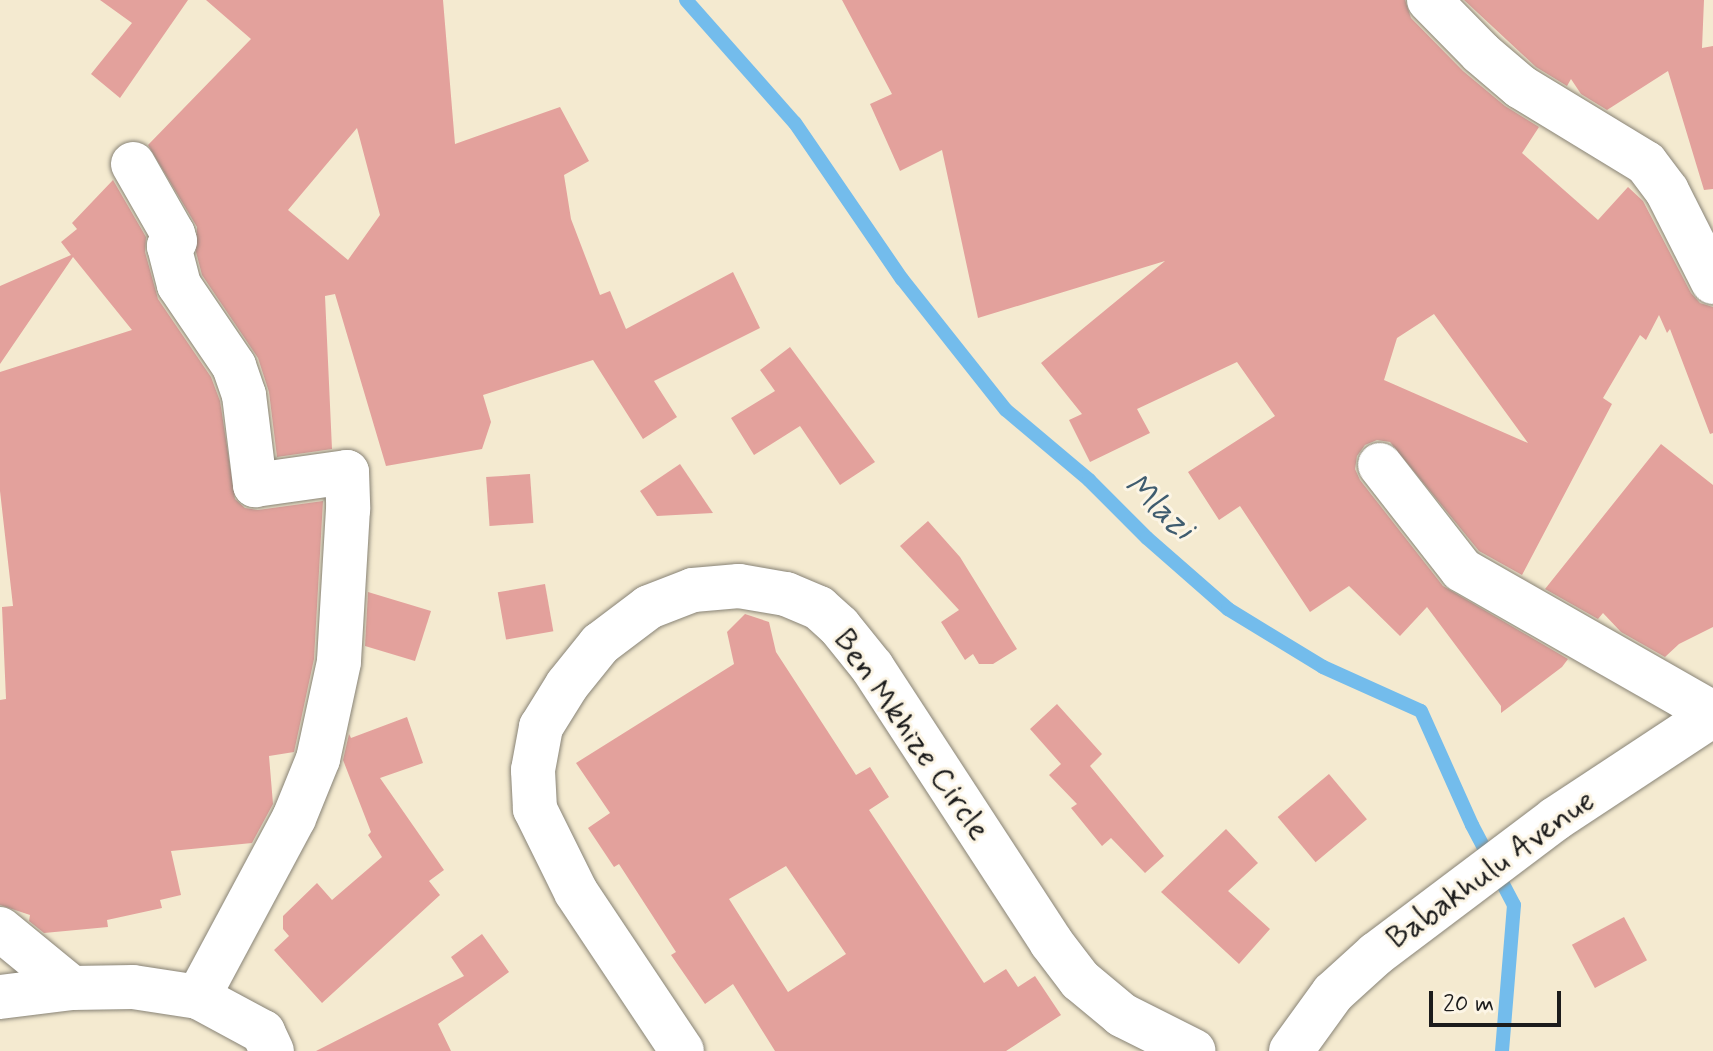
<!DOCTYPE html>
<html>
<head>
<meta charset="utf-8">
<style>
	body { margin:0 }
	#map { position:relative; width:1713px; height:1051px; overflow:hidden; background:#f4ead0; font-family:Mynerve,sans-serif }
	div>[style] { position:absolute }
	[style*='--x'] { left:calc(var(--x)*1px); top:calc(var(--y)*1px); width:calc(var(--w)*1px); rotate:calc(var(--a)*1deg) }
	.stream>* { height:14px; margin:-7px; padding:0 7px; transform-origin:7px; border-radius:7px; background:#73bcec }
	.building>* { inset:0; background:#e3a19c; transform-origin:0 0 }
	.roads { filter:drop-shadow(0 0 2px #888376) drop-shadow(0 0 2px #888376) }
	.minor>* { height:44px; margin:-22px; padding:0 22px; transform-origin:22px; border-radius:22px; background:#fff }
	span { translate:-50% -50%; white-space:nowrap; text-align:center; line-height:1.15; -webkit-text-stroke:6px #fcf5e5; paint-order:stroke }
	.street-label { font-size:32px; color:#1c1c1c }
	.water-label { font-size:34px; color:#3f5c6f; font-style:italic }
	.scale { position:absolute; left:1429px; top:991px; width:132px; height:36px; box-sizing:border-box; border:4px solid #1c1c1c; border-top:0; padding-left:10px; font-size:24px; line-height:28px; white-space:nowrap; color:#1c1c1c; -webkit-text-stroke:6px #fcf5e5; paint-order:stroke }
</style>
</head>
<body>
<div id="map">
	<div class="stream">
		<i style="--x:686;--y:0;--w:164;--a:48.5"></i>
		<i style="--x:795;--y:123;--w:189;--a:55.6"></i>
		<i style="--x:902;--y:279;--w:167;--a:51.6"></i>
		<i style="--x:1006;--y:410;--w:109;--a:40.1"></i>
		<i style="--x:1089;--y:480;--w:82;--a:45"></i>
		<i style="--x:1147;--y:538;--w:108;--a:41.2"></i>
		<i style="--x:1228;--y:609;--w:111;--a:31.4"></i>
		<i style="--x:1323;--y:667;--w:107;--a:24.2"></i>
		<i style="--x:1421;--y:711;--w:125;--a:65.9"></i>
		<i style="--x:1472;--y:825;--w:90;--a:62.3"></i>
		<i style="--x:1514;--y:905;--w:146;--a:94.7"></i>
	</div>
	<div class="building">
		<i style="clip-path:polygon(100px 0,188px 0,120px 98px,91px 74px,132px 23px)"></i>
		<i style="clip-path:polygon(evenodd,206px 0,443px 0,455px 144px,560px 107px,589px 161px,564px 175px,571px 219px,600px 295px,610px 291px,626px 329px,733px 272px,760px 328px,654px 381px,677px 417px,643px 439px,593px 360px,483px 395px,491px 422px,482px 449px,386px 466px,335px 294px,325px 296px,332px 449px,277px 457px,269px 392px,258px 358px,202px 275px,196px 252px,197px 227px,148px 145px,251px 39px,206px 0,357px 128px,380px 215px,348px 260px,288px 210px,357px 128px)"></i>
		<i style="clip-path:polygon(evenodd,842px 0,1405px 0,1411px 18px,1463px 71px,1505px 106px,1539px 127px,1522px 153px,1598px 220px,1628px 187px,1643px 201px,1691px 293px,1700px 303px,1713px 307px,1713px 433px,1710px 434px,1670px 329px,1667px 333px,1659px 315px,1646px 340px,1640px 335px,1603px 398px,1612px 404px,1522px 575px,1479px 551px,1390px 442px,1377px 440px,1365px 445px,1357px 456px,1355px 469px,1360px 480px,1443px 586px,1568px 659px,1562px 667px,1501px 713px,1501px 706px,1427px 607px,1400px 636px,1349px 586px,1310px 612px,1240px 506px,1219px 520px,1188px 472px,1275px 416px,1237px 362px,1137px 409px,1150px 433px,1090px 462px,1069px 420px,1082px 414px,1041px 363px,1165px 261px,978px 318px,942px 150px,900px 171px,870px 104px,892px 94px,842px 0,1434px 314px,1528px 443px,1384px 380px,1397px 338px,1434px 314px)"></i>
		<i style="clip-path:polygon(1464px 0,1704px 0,1702px 48px,1713px 46px,1713px 189px,1704px 190px,1668px 71px,1607px 110px,1581px 94px,1571px 79px,1567px 86px,1536px 67px)"></i>
		<i style="clip-path:polygon(113px 180px,146px 237px,145px 252px,158px 299px,211px 377px,220px 401px,235px 499px,245px 508px,258px 510px,323px 501px,314px 659px,294px 752px,269px 756px,273px 804px,252px 843px,171px 851px,181px 895px,160px 900px,162px 908px,107px 920px,108px 927px,44px 933px,29px 921px,30px 915px,0 905px,0 700px,6px 699px,2px 607px,13px 606px,0 491px,0 372px,132px 330px,73px 257px,0 364px,0 286px,71px 255px,61px 242px,77px 229px,72px 223px)"></i>
		<i style="clip-path:polygon(790px 347px,875px 462px,840px 485px,800px 426px,754px 455px,731px 418px,775px 391px,760px 370px)"></i>
		<i style="clip-path:polygon(1661px 444px,1713px 485px,1713px 627px,1679px 644px,1665px 657px,1621px 632px,1603px 613px,1598px 619px,1545px 589px)"></i>
		<i style="clip-path:polygon(680px 464px,713px 513px,657px 516px,640px 491px)"></i>
		<i style="left:530px;top:474px;width:49px;height:44px;rotate:86deg"></i>
		<i style="clip-path:polygon(928px 521px,960px 557px,1017px 649px,993px 664px,979px 664px,973px 654px,965px 660px,941px 622px,959px 610px,900px 546px)"></i>
		<i style="left:545px;top:584px;width:48px;height:48px;rotate:80deg"></i>
		<i style="clip-path:polygon(368px 592px,431px 611px,415px 661px,365px 646px)"></i>
		<i style="clip-path:polygon(evenodd,745px 614px,769px 622px,776px 652px,856px 775px,870px 767px,889px 797px,869px 810px,984px 983px,1006px 969px,1018px 987px,1035px 976px,1061px 1015px,1006px 1051px,775px 1051px,733px 984px,705px 1004px,671px 955px,676px 952px,619px 864px,614px 867px,588px 828px,610px 813px,576px 763px,734px 664px,727px 632px,745px 614px,786px 866px,846px 954px,788px 992px,729px 899px,786px 866px)"></i>
		<i style="clip-path:polygon(1057px 704px,1102px 754px,1090px 766px,1164px 856px,1145px 873px,1111px 838px,1102px 846px,1071px 808px,1077px 804px,1049px 775px,1061px 764px,1030px 729px)"></i>
		<i style="clip-path:polygon(407px 717px,423px 763px,380px 778px,444px 870px,429px 881px,440px 895px,322px 1003px,274px 950px,289px 936px,283px 929px,283px 916px,317px 883px,332px 900px,382px 857px,368px 835px,371px 832px,343px 760px,349px 734px,351px 738px)"></i>
		<i style="left:1329px;top:774px;width:59px;height:67px;rotate:50deg"></i>
		<i style="clip-path:polygon(1226px 829px,1258px 863px,1228px 891px,1270px 929px,1239px 964px,1161px 892px)"></i>
		<i style="left:1624px;top:917px;width:49px;height:59px;rotate:62deg"></i>
		<i style="clip-path:polygon(482px 934px,509px 972px,438px 1024px,451px 1051px,316px 1051px,464px 976px,451px 957px)"></i>
	</div>
	<div class="roads">
		<div class="minor">
			<i style="--x:1429;--y:0;--w:74;--a:45.5"></i>
			<i style="--x:1481;--y:53;--w:52;--a:40.4"></i>
			<i style="--x:1521;--y:87;--w:146;--a:31.3"></i>
			<i style="--x:1646;--y:163;--w:35;--a:53"></i>
			<i style="--x:1667;--y:191;--w:102;--a:63.2"></i>
			<i style="--x:133;--y:164;--w:81;--a:60.3"></i>
			<i style="--x:173;--y:234;--w:7;--a:74"></i>
			<i style="--x:175;--y:241;--w:8;--a:140"></i>
			<i style="--x:169;--y:246;--w:40;--a:75.6"></i>
			<i style="--x:179;--y:285;--w:98;--a:55.8"></i>
			<i style="--x:234;--y:366;--w:31;--a:71"></i>
			<i style="--x:244;--y:395;--w:91;--a:83"></i>
			<i style="--x:255;--y:485;--w:93;--a:-8"></i>
			<i style="--x:347;--y:472;--w:37;--a:88"></i>
			<i style="--x:348;--y:509;--w:153;--a:93.4"></i>
			<i style="--x:339;--y:662;--w:99;--a:102.2"></i>
			<i style="--x:318;--y:759;--w:64;--a:112.1"></i>
			<i style="--x:294;--y:818;--w:203;--a:118.2"></i>
			<i style="--x:1380;--y:465;--w:133;--a:52"></i>
			<i style="--x:1462;--y:570;--w:289;--a:29.7"></i>
			<i style="--x:0;--y:929;--w:93;--a:39.3"></i>
			<i style="--x:0;--y:997;--w:73;--a:-7.1"></i>
			<i style="--x:72;--y:988;--w:61;--a:-0.9"></i>
			<i style="--x:133;--y:987;--w:66;--a:8.7"></i>
			<i style="--x:198;--y:997;--w:74;--a:28.3"></i>
			<i style="--x:263;--y:1032;--w:21;--a:65"></i>
			<i style="--x:682;--y:1051;--w:191;--a:-123.7"></i>
			<i style="--x:576;--y:892;--w:93;--a:-116.3"></i>
			<i style="--x:535;--y:809;--w:39;--a:-93"></i>
			<i style="--x:533;--y:770;--w:44;--a:-79.5"></i>
			<i style="--x:541;--y:727;--w:49;--a:-58.2"></i>
			<i style="--x:567;--y:685;--w:53;--a:-51.2"></i>
			<i style="--x:600;--y:644;--w:61;--a:-37.1"></i>
			<i style="--x:649;--y:607;--w:47;--a:-21.1"></i>
			<i style="--x:693;--y:590;--w:46;--a:-5"></i>
			<i style="--x:739;--y:586;--w:48;--a:9.7"></i>
			<i style="--x:786;--y:594;--w:36;--a:23"></i>
			<i style="--x:819;--y:608;--w:27;--a:42"></i>
			<i style="--x:839;--y:626;--w:53;--a:51.2"></i>
			<i style="--x:872;--y:667;--w:328;--a:56.9"></i>
			<i style="--x:1051;--y:942;--w:48;--a:52.7"></i>
			<i style="--x:1080;--y:980;--w:55;--a:39.8"></i>
			<i style="--x:1122;--y:1015;--w:80;--a:26.6"></i>
			<i style="--x:1291;--y:1051;--w:72;--a:-54.1"></i>
			<i style="--x:1333;--y:993;--w:58;--a:-42.2"></i>
			<i style="--x:1376;--y:954;--w:224;--a:-37"></i>
			<i style="--x:1555;--y:819;--w:189;--a:-33.4"></i>
		</div>
	</div>
	<div class="street-label">
		<span style="left:911px;top:735px;rotate:55deg">Ben Mkhize Circle</span>
		<span style="left:1491px;top:870px;rotate:-36deg">Babakhulu Avenue</span>
	</div>
	<div class="water-label">
		<span style="left:1159px;top:507px;rotate:42deg">Mlazi</span>
	</div>
	<div class="scale">20 m</div>
</div>
</body>
</html>
